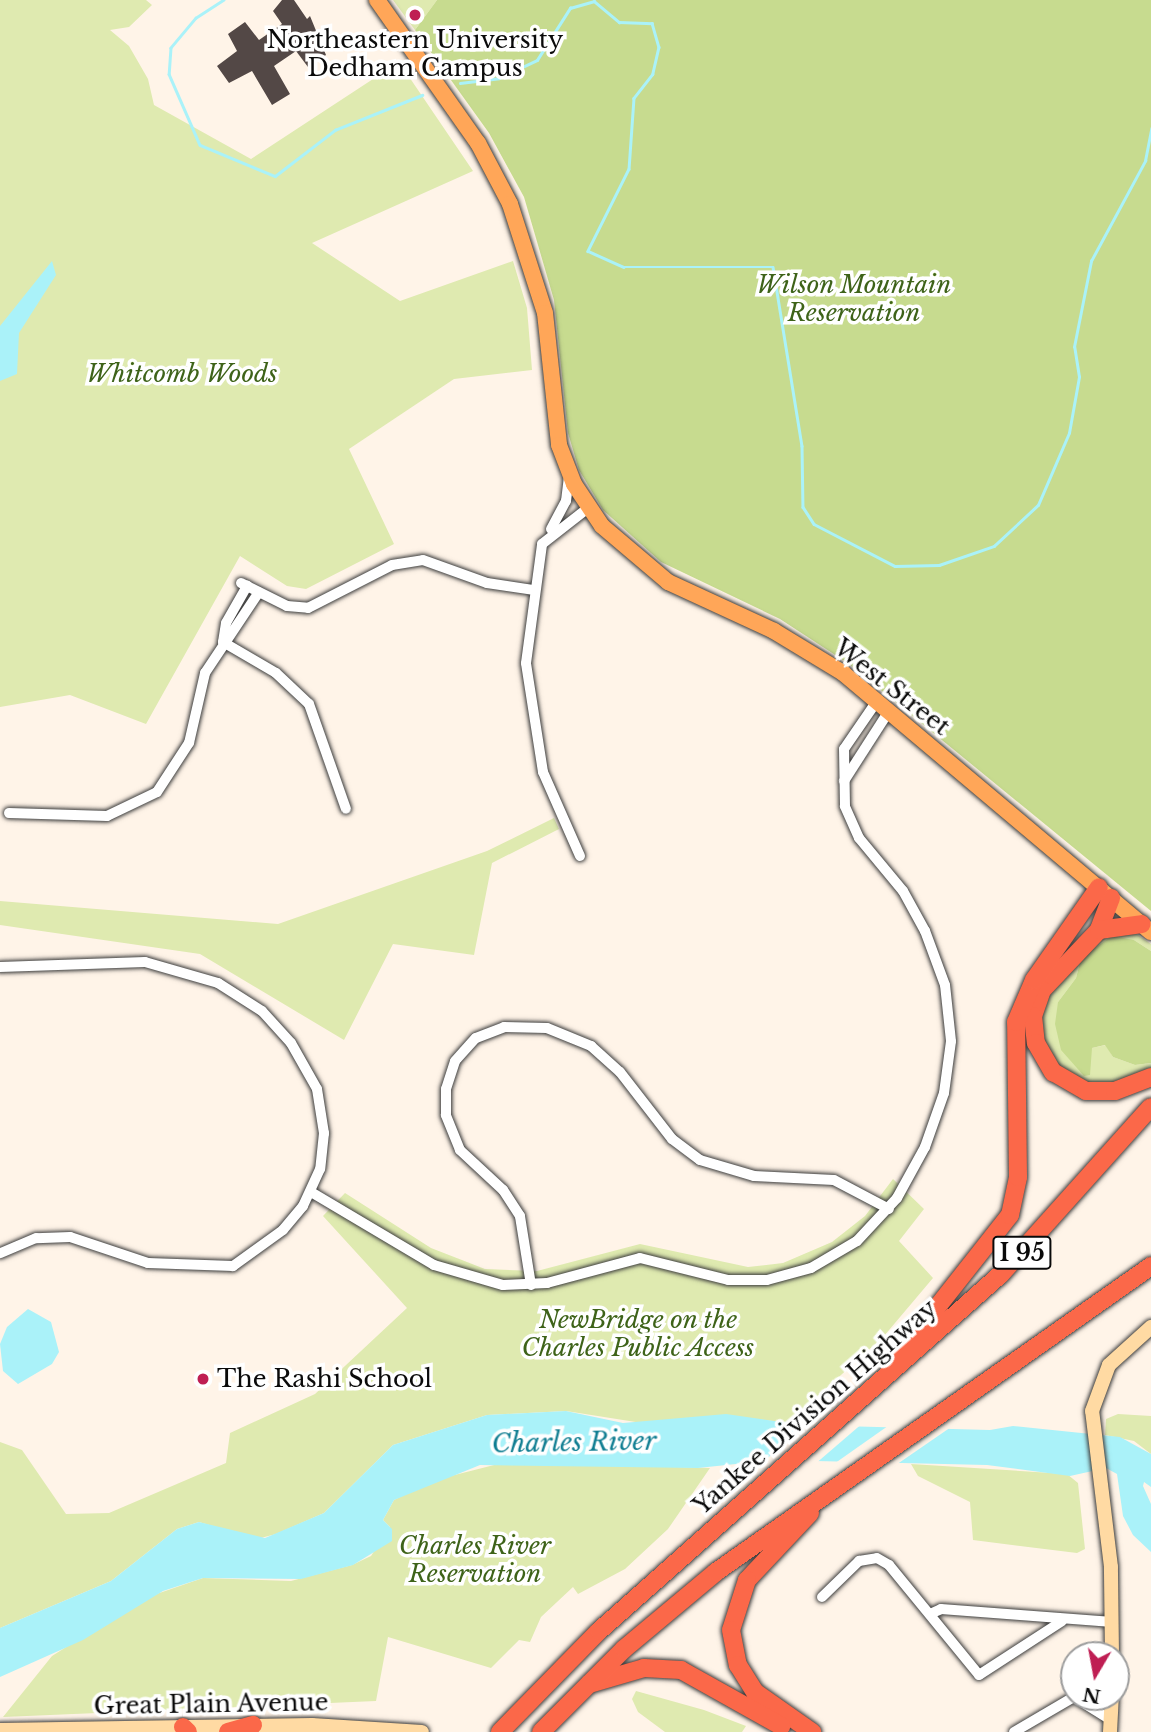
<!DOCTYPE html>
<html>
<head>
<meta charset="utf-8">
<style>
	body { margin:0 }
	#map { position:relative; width:1151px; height:1732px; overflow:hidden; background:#fff4e8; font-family:"Libre Baskerville",serif }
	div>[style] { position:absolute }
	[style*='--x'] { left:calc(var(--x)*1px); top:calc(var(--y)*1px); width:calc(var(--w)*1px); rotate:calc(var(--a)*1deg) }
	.green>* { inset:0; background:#dfeab0 }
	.forest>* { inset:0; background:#c7db8f }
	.water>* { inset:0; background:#aaf2f9 }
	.pier>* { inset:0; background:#fff4e8 }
	.stream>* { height:2.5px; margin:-1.25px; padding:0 1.25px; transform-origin:1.25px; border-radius:1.25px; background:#aaf2f9 }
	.building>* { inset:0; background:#534846 }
	.roads { filter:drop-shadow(0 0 2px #3d3d3d) drop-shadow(0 0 2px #3d3d3d) }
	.street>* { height:10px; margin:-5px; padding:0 5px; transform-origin:5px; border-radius:5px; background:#fff }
	.secondary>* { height:14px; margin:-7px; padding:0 7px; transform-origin:7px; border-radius:7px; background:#ffdaa3 }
	.primary>* { height:16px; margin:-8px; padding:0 8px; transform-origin:8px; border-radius:8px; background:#ffa658 }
	.highway>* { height:18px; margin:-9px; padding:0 9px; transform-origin:9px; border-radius:9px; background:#fb6849 }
	.dots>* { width:19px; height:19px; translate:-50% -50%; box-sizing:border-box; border:4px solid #fff; border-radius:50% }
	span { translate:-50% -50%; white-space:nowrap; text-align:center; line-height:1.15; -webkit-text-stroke:7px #fff; paint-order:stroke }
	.shield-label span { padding:2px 5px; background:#fff; border:2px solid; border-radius:5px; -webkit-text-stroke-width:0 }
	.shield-label { font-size:23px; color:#0a0a0a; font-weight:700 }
	.poi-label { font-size:24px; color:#0a0a0a }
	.left { translate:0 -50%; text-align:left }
	.park-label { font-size:24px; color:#3e6319; font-style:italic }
	.street-label { font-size:24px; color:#0a0a0a }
	.water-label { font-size:26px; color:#107e92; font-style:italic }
	.north { position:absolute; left:1060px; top:1641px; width:70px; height:70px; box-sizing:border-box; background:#fff; border:2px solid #9d9d9d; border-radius:50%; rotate:190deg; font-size:19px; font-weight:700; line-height:28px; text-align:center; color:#0a0a0a }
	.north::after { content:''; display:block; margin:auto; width:24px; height:32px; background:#bf1e53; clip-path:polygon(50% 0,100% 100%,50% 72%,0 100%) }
</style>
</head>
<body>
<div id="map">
	<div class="green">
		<i style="clip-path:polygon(0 0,146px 0,152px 5px,129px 27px,110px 30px,129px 46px,148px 79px,154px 105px,251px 159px,399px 62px,473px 171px,312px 243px,400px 301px,513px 261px,527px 308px,532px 370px,454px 379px,349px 449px,394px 544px,306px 589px,287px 586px,240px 556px,146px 724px,70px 695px,0 707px)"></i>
		<i style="clip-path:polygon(393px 0,437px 0,415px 30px)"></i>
		<i style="clip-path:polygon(554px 818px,559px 829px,492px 863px,474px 955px,393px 944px,344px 1040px,200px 954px,0 925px,0 901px,278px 924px,487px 851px)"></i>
		<i style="clip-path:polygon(1132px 931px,1151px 944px,1151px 951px,1134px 940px,1081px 958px,1076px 978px,1058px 1002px,1092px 1048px,1106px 1045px,1113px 1057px,1135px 1065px,1151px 1063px,1151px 1071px,1116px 1086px,1075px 1081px,1049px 1056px,1040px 1027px,1047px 994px,1096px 939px)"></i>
		<i style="clip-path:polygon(893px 1179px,924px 1209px,899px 1241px,933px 1278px,884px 1336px,788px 1423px,725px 1415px,642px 1423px,566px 1411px,487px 1415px,393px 1445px,324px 1513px,276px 1534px,257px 1539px,199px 1522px,177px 1529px,111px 1581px,0 1628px,0 1442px,22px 1450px,66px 1514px,109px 1513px,226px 1463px,230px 1433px,315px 1394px,407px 1308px,323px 1216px,345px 1193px,431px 1248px,485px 1269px,537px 1271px,640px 1244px,748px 1267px,783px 1263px,832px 1242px,865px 1216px)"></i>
		<i style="clip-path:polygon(1118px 1414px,1151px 1416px,1151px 1454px,1134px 1441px,1105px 1435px,1106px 1419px)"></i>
		<i style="clip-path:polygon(506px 1462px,710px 1468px,668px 1529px,625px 1569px,578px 1594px,573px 1587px,541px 1617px,530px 1642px,519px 1640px,491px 1668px,388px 1637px,376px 1701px,3px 1717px,52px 1656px,142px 1599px,203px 1578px,291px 1581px,352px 1565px,371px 1556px,390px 1527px,383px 1520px,394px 1500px,431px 1481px)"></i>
		<i style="clip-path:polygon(911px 1464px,1067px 1474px,1078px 1483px,1085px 1549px,1077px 1553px,973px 1540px,970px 1502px,918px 1476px)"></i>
		<i style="clip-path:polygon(636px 1691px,704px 1710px,746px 1726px,742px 1732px,665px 1732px,638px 1712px,632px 1699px)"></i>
	</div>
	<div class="forest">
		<i style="clip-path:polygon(437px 0,1151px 0,1151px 911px,849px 664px,780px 619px,661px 562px,603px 510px,579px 470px,568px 433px,554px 300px,524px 197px,489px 133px,415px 30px)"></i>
		<i style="clip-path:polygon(1112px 936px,1134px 940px,1151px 951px,1151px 1063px,1135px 1065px,1113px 1057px,1105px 1045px,1092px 1048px,1090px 1075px,1084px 1076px,1061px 1050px,1055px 1024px,1058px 1002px,1076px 978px,1081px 958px)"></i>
	</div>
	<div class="water">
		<i style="clip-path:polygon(52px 261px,56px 275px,19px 333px,17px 374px,0 381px,0 326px)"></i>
		<i style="clip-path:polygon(28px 1309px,51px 1322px,59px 1352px,52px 1364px,18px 1384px,3px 1371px,0 1344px,7px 1327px)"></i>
		<i style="clip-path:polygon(566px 1411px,623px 1423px,726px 1414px,802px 1425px,990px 1430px,1013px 1426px,1120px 1437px,1151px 1454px,1151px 1487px,1144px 1482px,1143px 1486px,1151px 1504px,1151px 1552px,1133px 1535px,1123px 1516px,1117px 1474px,1106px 1468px,1070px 1476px,987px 1465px,773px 1460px,698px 1468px,480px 1465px,394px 1500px,383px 1520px,392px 1529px,392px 1541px,353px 1565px,301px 1579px,203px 1578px,163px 1591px,83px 1640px,0 1677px,0 1628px,111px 1581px,177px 1529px,199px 1522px,265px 1538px,324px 1513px,393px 1445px,487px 1415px)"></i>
	</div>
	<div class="pier">
		<i style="clip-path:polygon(809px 1421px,864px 1422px,814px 1465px,761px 1464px)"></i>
		<i style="clip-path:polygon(895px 1421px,954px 1425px,893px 1467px,831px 1466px)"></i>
	</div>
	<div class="stream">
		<i style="--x:224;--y:0;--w:33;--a:147"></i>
		<i style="--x:196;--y:18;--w:39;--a:130"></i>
		<i style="--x:171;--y:48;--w:26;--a:94"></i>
		<i style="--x:169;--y:74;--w:77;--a:66.4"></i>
		<i style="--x:200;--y:145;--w:81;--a:22.5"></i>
		<i style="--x:275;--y:176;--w:76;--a:-37.5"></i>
		<i style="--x:335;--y:130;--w:94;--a:-21.9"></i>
		<i style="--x:460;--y:83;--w:39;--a:-7"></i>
		<i style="--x:499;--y:78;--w:42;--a:-25.3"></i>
		<i style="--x:537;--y:60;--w:62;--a:-57.6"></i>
		<i style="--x:570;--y:8;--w:25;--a:-16"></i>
		<i style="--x:594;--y:1;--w:33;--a:40"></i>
		<i style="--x:619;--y:22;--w:33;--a:2"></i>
		<i style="--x:652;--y:23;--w:25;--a:74"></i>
		<i style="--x:659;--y:47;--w:28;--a:103"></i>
		<i style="--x:653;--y:74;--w:31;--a:128"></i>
		<i style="--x:634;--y:98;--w:71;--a:94"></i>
		<i style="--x:629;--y:169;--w:92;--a:116.6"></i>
		<i style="--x:588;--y:251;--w:39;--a:24"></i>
		<i style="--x:624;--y:267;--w:149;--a:0"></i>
		<i style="--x:773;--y:267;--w:181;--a:80.8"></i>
		<i style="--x:802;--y:446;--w:61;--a:89.1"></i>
		<i style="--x:803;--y:507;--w:20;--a:57"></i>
		<i style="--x:814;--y:524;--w:91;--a:27.4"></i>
		<i style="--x:895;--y:566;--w:44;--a:-1.3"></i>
		<i style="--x:939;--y:565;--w:58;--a:-19.1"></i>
		<i style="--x:994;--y:546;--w:60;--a:-43"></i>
		<i style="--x:1038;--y:505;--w:78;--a:-66.7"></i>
		<i style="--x:1069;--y:433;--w:57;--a:-79.9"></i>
		<i style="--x:1079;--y:377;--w:30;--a:-99"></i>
		<i style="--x:1074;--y:347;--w:88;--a:-78.8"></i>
		<i style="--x:1091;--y:261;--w:114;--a:-61.6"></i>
		<i style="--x:1145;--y:161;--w:33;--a:-79"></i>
	</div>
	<div class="building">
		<i style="clip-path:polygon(282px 0,294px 0,307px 19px,310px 16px,326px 55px,308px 67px,296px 51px,274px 66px,290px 94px,272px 105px,252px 71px,229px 83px,217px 66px,237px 51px,228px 34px,245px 22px,259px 40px,282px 24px,273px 11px)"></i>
	</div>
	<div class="roads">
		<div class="street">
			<i style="--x:551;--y:529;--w:32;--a:-62"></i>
			<i style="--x:566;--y:501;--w:23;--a:-83"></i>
			<i style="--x:241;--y:583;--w:51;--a:26.6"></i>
			<i style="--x:287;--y:606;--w:21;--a:5"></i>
			<i style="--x:308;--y:608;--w:94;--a:-27.1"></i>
			<i style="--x:392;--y:565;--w:31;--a:-9"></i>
			<i style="--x:423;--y:560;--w:68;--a:19.8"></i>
			<i style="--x:487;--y:583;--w:48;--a:8.5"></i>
			<i style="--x:223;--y:642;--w:61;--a:30.3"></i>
			<i style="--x:276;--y:673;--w:45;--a:43.2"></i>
			<i style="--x:309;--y:704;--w:111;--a:70.6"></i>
			<i style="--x:223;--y:642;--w:19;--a:-81"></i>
			<i style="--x:226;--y:623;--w:43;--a:-60.4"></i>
			<i style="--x:844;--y:781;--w:83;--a:-57.3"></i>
			<i style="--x:9;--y:813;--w:98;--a:1.8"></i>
			<i style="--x:107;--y:816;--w:55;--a:-25.6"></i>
			<i style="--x:157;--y:792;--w:59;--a:-56.9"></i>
			<i style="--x:189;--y:743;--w:72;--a:-77.1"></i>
			<i style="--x:205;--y:673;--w:97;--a:-56.3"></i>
			<i style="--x:580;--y:856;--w:92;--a:-113.8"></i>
			<i style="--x:543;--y:772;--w:110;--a:-98.9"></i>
			<i style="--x:526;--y:663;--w:120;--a:-82.3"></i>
			<i style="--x:542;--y:544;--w:58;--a:-38"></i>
			<i style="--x:0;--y:967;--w:145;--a:-2"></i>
			<i style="--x:145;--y:962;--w:76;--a:16"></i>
			<i style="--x:218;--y:983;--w:52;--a:32.5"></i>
			<i style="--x:262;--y:1011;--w:43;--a:47.8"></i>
			<i style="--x:291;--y:1043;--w:53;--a:60.5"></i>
			<i style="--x:317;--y:1089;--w:45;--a:81"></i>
			<i style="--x:324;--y:1133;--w:36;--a:96"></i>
			<i style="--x:320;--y:1169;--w:41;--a:114.7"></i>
			<i style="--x:303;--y:1206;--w:31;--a:130"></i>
			<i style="--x:283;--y:1230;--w:62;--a:144.2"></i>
			<i style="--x:233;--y:1266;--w:85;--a:-178"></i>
			<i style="--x:148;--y:1263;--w:82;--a:-161.6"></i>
			<i style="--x:70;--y:1237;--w:34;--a:178"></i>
			<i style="--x:36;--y:1238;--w:39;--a:157"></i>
			<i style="--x:311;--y:1192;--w:143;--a:30.7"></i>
			<i style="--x:434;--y:1265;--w:72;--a:16.2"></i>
			<i style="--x:503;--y:1285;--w:44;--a:-2.6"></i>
			<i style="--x:547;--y:1283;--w:96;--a:-15"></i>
			<i style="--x:640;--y:1258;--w:91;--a:14"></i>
			<i style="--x:728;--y:1280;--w:39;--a:0"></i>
			<i style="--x:767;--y:1280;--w:46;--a:-15.3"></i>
			<i style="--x:811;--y:1268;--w:53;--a:-30.4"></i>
			<i style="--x:857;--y:1241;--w:59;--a:-47.1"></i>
			<i style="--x:897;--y:1198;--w:58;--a:-61.2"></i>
			<i style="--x:925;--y:1147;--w:57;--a:-70.6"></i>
			<i style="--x:944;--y:1093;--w:52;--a:-82.3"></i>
			<i style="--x:951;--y:1041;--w:56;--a:-96.1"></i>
			<i style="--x:945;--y:985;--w:58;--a:-110.3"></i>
			<i style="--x:925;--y:931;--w:46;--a:-118.8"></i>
			<i style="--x:903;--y:891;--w:69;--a:-129.7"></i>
			<i style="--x:859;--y:838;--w:35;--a:-114"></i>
			<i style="--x:845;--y:806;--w:57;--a:-91"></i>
			<i style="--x:844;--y:749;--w:58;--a:-55.5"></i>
			<i style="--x:531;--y:1285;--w:70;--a:-99.1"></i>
			<i style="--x:520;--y:1216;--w:31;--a:-123"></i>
			<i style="--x:503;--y:1190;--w:59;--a:-137.1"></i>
			<i style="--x:460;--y:1150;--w:38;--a:-112"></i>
			<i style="--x:446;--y:1115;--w:26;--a:-90"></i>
			<i style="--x:446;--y:1089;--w:29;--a:-72"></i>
			<i style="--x:455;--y:1061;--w:31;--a:-48"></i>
			<i style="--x:476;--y:1038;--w:30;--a:-21"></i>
			<i style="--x:504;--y:1027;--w:43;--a:1.3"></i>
			<i style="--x:547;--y:1028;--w:48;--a:22.2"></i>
			<i style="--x:591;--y:1046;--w:39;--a:42"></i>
			<i style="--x:620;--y:1072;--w:85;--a:52.2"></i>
			<i style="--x:672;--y:1139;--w:35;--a:37"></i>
			<i style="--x:700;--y:1160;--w:56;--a:16.5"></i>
			<i style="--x:754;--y:1176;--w:80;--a:2.9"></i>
			<i style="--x:834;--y:1180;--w:62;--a:27.8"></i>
			<i style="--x:822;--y:1597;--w:52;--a:-44.2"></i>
			<i style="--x:859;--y:1561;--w:18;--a:-9"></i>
			<i style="--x:877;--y:1558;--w:14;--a:30"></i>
			<i style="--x:889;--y:1565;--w:142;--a:50.7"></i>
			<i style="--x:979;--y:1675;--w:99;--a:-33"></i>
			<i style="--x:930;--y:1614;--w:12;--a:-24"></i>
			<i style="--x:941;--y:1609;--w:172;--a:4.3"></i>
			<i style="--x:1074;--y:1697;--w:44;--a:31.9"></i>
			<i style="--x:1014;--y:1732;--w:69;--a:-30.3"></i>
		</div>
		<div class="secondary">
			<i style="--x:1112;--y:1655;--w:88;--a:-90.7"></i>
			<i style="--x:1111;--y:1567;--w:157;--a:-96.9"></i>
			<i style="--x:1092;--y:1411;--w:49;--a:-69.7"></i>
			<i style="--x:1109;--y:1365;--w:57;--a:-42.1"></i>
			<i style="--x:0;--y:1730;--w:312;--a:-0.9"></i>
			<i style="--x:312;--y:1725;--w:110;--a:3.6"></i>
			<i style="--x:1110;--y:1732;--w:35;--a:-87"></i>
		</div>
		<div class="primary">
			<i style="--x:377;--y:0;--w:175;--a:54.8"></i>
			<i style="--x:478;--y:143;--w:69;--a:62.3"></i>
			<i style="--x:510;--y:204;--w:114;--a:72.2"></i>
			<i style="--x:545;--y:313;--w:133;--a:83.9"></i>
			<i style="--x:559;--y:445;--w:42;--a:69"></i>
			<i style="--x:574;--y:484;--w:50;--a:56.3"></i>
			<i style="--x:602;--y:526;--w:87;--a:40.3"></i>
			<i style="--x:668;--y:582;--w:117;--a:24.8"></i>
			<i style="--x:774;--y:631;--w:81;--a:31.3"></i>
			<i style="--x:843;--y:673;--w:402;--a:40.1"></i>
		</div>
		<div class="highway">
			<i style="--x:1111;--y:898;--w:34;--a:111"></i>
			<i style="--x:1099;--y:930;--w:83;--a:133.5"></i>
			<i style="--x:1042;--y:990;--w:28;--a:109"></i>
			<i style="--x:1033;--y:1016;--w:27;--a:84"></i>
			<i style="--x:1036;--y:1043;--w:34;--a:60"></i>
			<i style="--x:1053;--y:1072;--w:38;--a:30"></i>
			<i style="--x:1086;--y:1091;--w:29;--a:0"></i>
			<i style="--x:1115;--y:1091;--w:39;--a:-21"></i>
			<i style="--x:1099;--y:930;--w:43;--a:-7.9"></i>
			<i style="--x:897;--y:1358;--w:182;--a:-51.7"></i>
			<i style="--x:1010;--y:1215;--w:39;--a:-78"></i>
			<i style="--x:1018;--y:1177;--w:155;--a:-90.7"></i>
			<i style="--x:1016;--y:1022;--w:46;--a:-66.8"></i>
			<i style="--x:1034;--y:980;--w:113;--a:-55"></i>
			<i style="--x:810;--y:1513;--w:92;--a:133.2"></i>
			<i style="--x:747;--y:1580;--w:52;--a:107.7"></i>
			<i style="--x:731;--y:1630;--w:36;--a:79"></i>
			<i style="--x:738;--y:1665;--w:32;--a:58"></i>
			<i style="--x:755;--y:1692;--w:70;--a:35.1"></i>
			<i style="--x:589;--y:1684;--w:57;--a:-16.2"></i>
			<i style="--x:644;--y:1668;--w:37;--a:3"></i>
			<i style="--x:681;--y:1670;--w:115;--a:29.2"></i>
			<i style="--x:183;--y:1727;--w:7;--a:45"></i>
			<i style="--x:228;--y:1732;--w:26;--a:-16"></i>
			<i style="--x:500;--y:1732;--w:141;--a:-45.6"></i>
			<i style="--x:599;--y:1631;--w:538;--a:-41.61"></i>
			<i style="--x:1001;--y:1274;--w:224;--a:-48.1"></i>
			<i style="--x:541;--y:1732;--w:117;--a:-45"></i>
			<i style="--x:624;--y:1649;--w:120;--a:-39.9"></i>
			<i style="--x:716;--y:1572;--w:532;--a:-35.12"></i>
		</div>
	</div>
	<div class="dots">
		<i style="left:415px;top:15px;background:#bf1e53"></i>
		<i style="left:203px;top:1379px;background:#bf1e53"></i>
	</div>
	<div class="shield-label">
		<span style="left:1022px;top:1253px">I 95</span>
	</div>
	<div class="poi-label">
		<span style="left:415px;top:54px">Northeastern University<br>Dedham Campus</span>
		<span class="left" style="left:217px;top:1379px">The Rashi School</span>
	</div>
	<div class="park-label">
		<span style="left:854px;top:299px">Wilson Mountain<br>Reservation</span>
		<span style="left:182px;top:374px">Whitcomb Woods</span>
		<span style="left:638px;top:1334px">NewBridge on the<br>Charles Public Access</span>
		<span style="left:475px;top:1560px">Charles River<br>Reservation</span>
	</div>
	<div class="street-label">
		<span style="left:892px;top:687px;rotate:38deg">West Street</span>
		<span style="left:815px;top:1407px;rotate:-41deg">Yankee Division Highway</span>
		<span style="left:211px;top:1704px;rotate:-1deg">Great Plain Avenue</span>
	</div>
	<div class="water-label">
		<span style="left:574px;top:1443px;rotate:-1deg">Charles River</span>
	</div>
	<div class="north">N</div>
</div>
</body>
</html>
